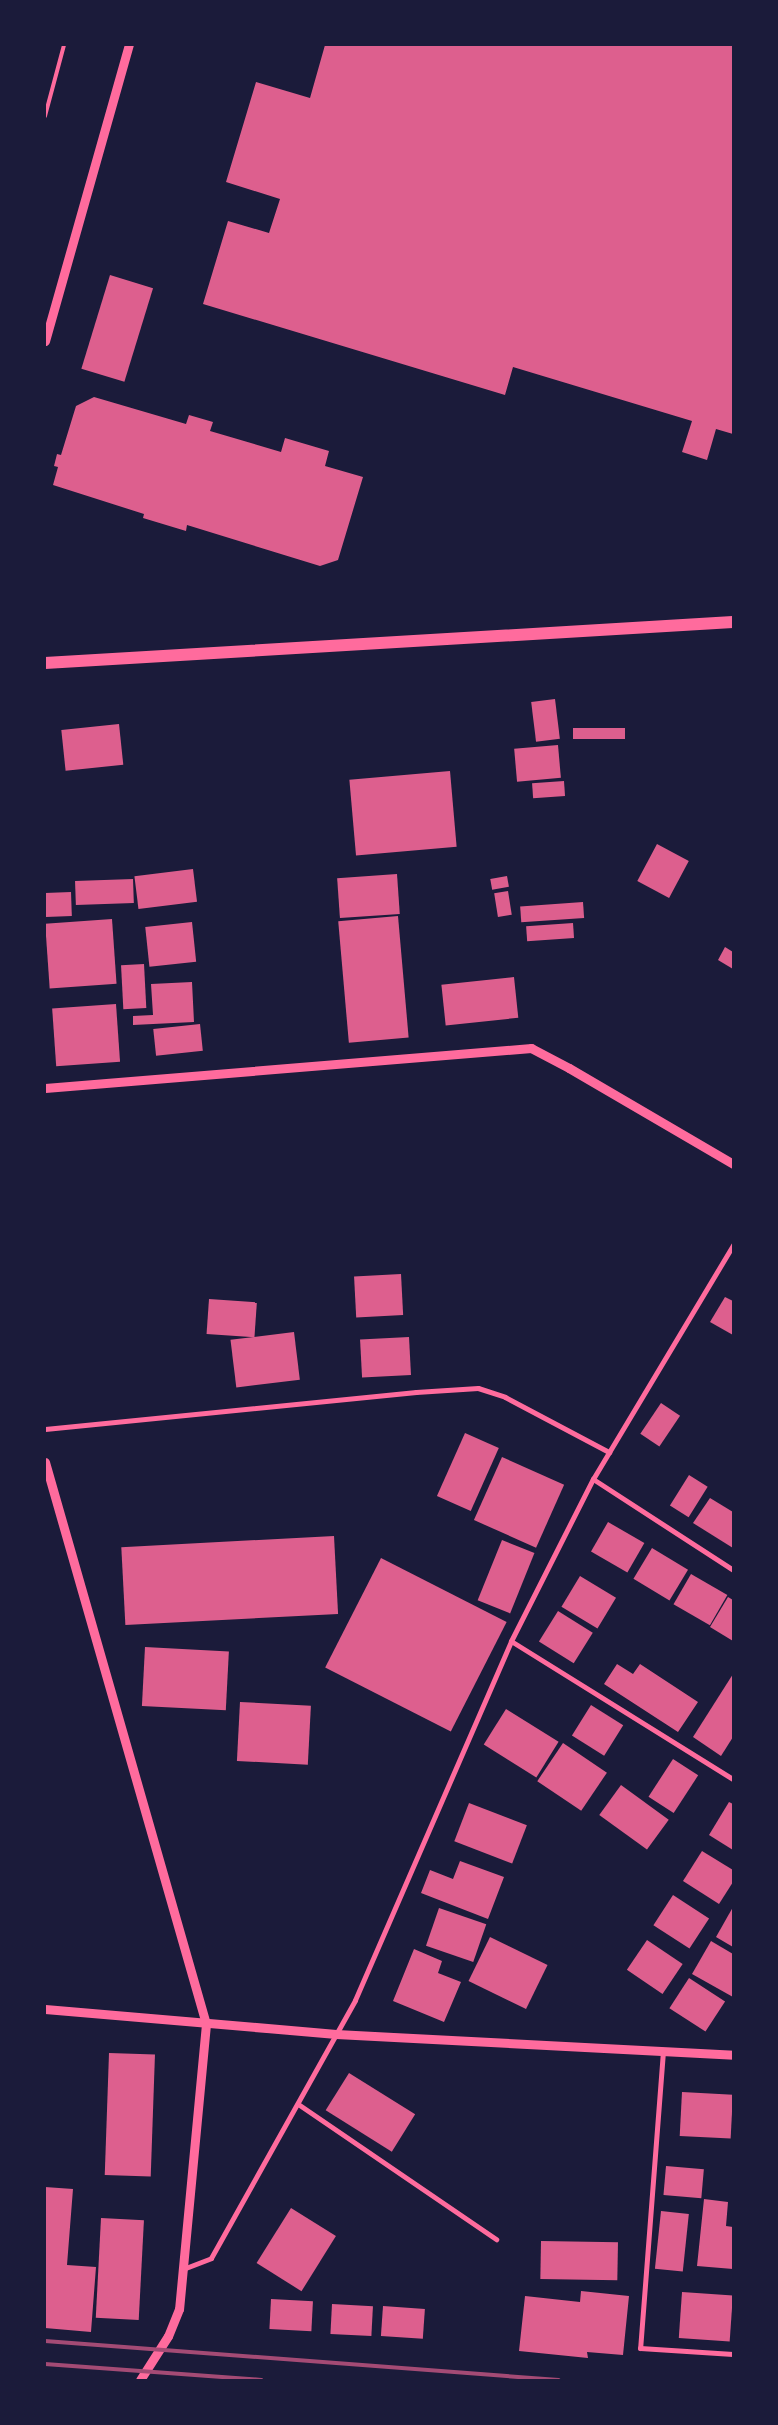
<!DOCTYPE html>
<html>
<head>
<meta charset="utf-8">
<style>
	body { margin:0 }
	#map { position:relative; width:778px; height:2425px; overflow:hidden; background:#1b1b3a; font-family:Manrope,sans-serif }
	div>[style] { position:absolute }
	[style*='--x'] { left:calc(var(--x)*1px); top:calc(var(--y)*1px); width:calc(var(--w)*1px); rotate:calc(var(--a)*1deg) }
	.building>* { inset:0; background:#dd5f8e; transform-origin:0 0 }
	.service>* { height:4px; margin:-2px; padding:0 2px; transform-origin:2px; border-radius:2px; background:#ff6b9d }
	.minor>* { height:5px; margin:-2.5px; padding:0 2.5px; transform-origin:2.5px; border-radius:2.5px; background:#ff6b9d }
	.tertiary>* { height:9px; margin:-4.5px; padding:0 4.5px; transform-origin:4.5px; border-radius:4.5px; background:#ff6b9d }
	.primary>* { height:12px; margin:-6px; padding:0 6px; transform-origin:6px; border-radius:6px; background:#ff6b9d }
	.rail>* { height:4px; margin:-2px; padding:0 2px; transform-origin:2px; border-radius:2px; background:#a44b75 }
	span { translate:-50% -50%; white-space:nowrap; text-align:center; line-height:1.15; -webkit-text-stroke:4px #1b1b3a; paint-order:stroke }
	.frame { position:absolute; inset:0; border:46px solid #1b1b3a; pointer-events:none }
</style>
</head>
<body>
<div id="map">
	<div class="building">
		<i style="clip-path:polygon(325px 45px,733px 45px,733px 434px,716px 429px,707px 460px,682px 452px,692px 421px,513px 367px,505px 395px,203px 304px,228px 221px,269px 233px,280px 199px,226px 182px,256px 82px,310px 98px)"></i>
		<i style="left:110px;top:275px;width:45px;height:98px;rotate:17deg"></i>
		<i style="clip-path:polygon(94px 397px,186px 424px,189px 415px,213px 422px,210px 431px,281px 452px,285px 438px,329px 451px,325px 466px,363px 477px,338px 560px,320px 566px,187px 525px,186px 531px,143px 518px,144px 514px,53px 485px,58px 467px,54px 466px,57px 454px,61px 455px,76px 406px)"></i>
		<i style="left:555px;top:699px;width:40px;height:24px;rotate:83deg"></i>
		<i style="left:119px;top:724px;width:41px;height:58px;rotate:84deg"></i>
		<i style="left:625px;top:728px;width:11px;height:52px;rotate:90deg"></i>
		<i style="left:558px;top:745px;width:33px;height:44px;rotate:85deg"></i>
		<i style="left:450px;top:771px;width:76px;height:101px;rotate:85deg"></i>
		<i style="left:564px;top:781px;width:15px;height:32px;rotate:86deg"></i>
		<i style="left:657px;top:844px;width:36px;height:42px;rotate:28deg"></i>
		<i style="left:193px;top:869px;width:33px;height:59px;rotate:83deg"></i>
		<i style="left:397px;top:874px;width:40px;height:60px;rotate:86deg"></i>
		<i style="left:507px;top:876px;width:11px;height:17px;rotate:80deg"></i>
		<i style="left:133px;top:879px;width:24px;height:58px;rotate:88deg"></i>
		<i style="left:508px;top:891px;width:24px;height:14px;rotate:81deg"></i>
		<i style="left:71px;top:892px;width:24px;height:26px;rotate:88deg"></i>
		<i style="left:583px;top:902px;width:16px;height:63px;rotate:86deg"></i>
		<i style="left:398px;top:916px;width:122px;height:60px;rotate:85deg"></i>
		<i style="left:112px;top:919px;width:65px;height:67px;rotate:86deg"></i>
		<i style="left:192px;top:922px;width:40px;height:47px;rotate:84deg"></i>
		<i style="left:573px;top:923px;width:15px;height:47px;rotate:86deg"></i>
		<i style="clip-path:polygon(725px 947px,733px 952px,733px 969px,718px 960px)"></i>
		<i style="left:144px;top:964px;width:44px;height:23px;rotate:87deg"></i>
		<i style="left:514px;top:977px;width:41px;height:73px;rotate:84deg"></i>
		<i style="clip-path:polygon(192px 982px,194px 1022px,133px 1025px,133px 1016px,153px 1015px,151px 984px)"></i>
		<i style="left:116px;top:1004px;width:58px;height:64px;rotate:86deg"></i>
		<i style="left:200px;top:1024px;width:27px;height:47px;rotate:84deg"></i>
		<i style="left:401px;top:1274px;width:41px;height:47px;rotate:87deg"></i>
		<i style="clip-path:polygon(725px 1297px,733px 1301px,733px 1335px,710px 1322px)"></i>
		<i style="left:209px;top:1299px;width:48px;height:35px;rotate:4deg"></i>
		<i style="left:294px;top:1332px;width:48px;height:64px;rotate:83deg"></i>
		<i style="left:409px;top:1337px;width:38px;height:49px;rotate:87deg"></i>
		<i style="left:661px;top:1403px;width:23px;height:37px;rotate:34deg"></i>
		<i style="left:465px;top:1433px;width:37px;height:69px;rotate:24deg"></i>
		<i style="left:502px;top:1457px;width:68px;height:69px;rotate:24deg"></i>
		<i style="left:689px;top:1475px;width:22px;height:36px;rotate:32deg"></i>
		<i style="clip-path:polygon(710px 1498px,733px 1512px,733px 1548px,693px 1523px)"></i>
		<i style="left:608px;top:1522px;width:42px;height:34px;rotate:30deg"></i>
		<i style="left:334px;top:1536px;width:78px;height:213px;rotate:87deg"></i>
		<i style="left:502px;top:1540px;width:35px;height:65px;rotate:22deg"></i>
		<i style="left:652px;top:1548px;width:42px;height:36px;rotate:31deg"></i>
		<i style="left:381px;top:1558px;width:141px;height:123px;rotate:27deg"></i>
		<i style="left:691px;top:1574px;width:42px;height:35px;rotate:30deg"></i>
		<i style="left:580px;top:1576px;width:42px;height:36px;rotate:31deg"></i>
		<i style="clip-path:polygon(728px 1597px,733px 1600px,733px 1641px,710px 1627px)"></i>
		<i style="left:558px;top:1611px;width:41px;height:36px;rotate:32deg"></i>
		<i style="left:145px;top:1647px;width:84px;height:59px;rotate:3deg"></i>
		<i style="clip-path:polygon(617px 1664px,633px 1674px,640px 1664px,698px 1702px,678px 1732px,604px 1684px)"></i>
		<i style="clip-path:polygon(733px 1674px,733px 1737px,721px 1756px,693px 1737px)"></i>
		<i style="left:240px;top:1702px;width:71px;height:59px;rotate:3deg"></i>
		<i style="left:591px;top:1705px;width:38px;height:36px;rotate:32deg"></i>
		<i style="left:506px;top:1709px;width:62px;height:42px;rotate:32deg"></i>
		<i style="left:563px;top:1743px;width:53px;height:46px;rotate:34deg"></i>
		<i style="left:673px;top:1759px;width:30px;height:45px;rotate:33deg"></i>
		<i style="left:621px;top:1785px;width:59px;height:37px;rotate:36deg"></i>
		<i style="clip-path:polygon(729px 1802px,733px 1804px,733px 1850px,709px 1835px)"></i>
		<i style="left:469px;top:1803px;width:62px;height:41px;rotate:21deg"></i>
		<i style="clip-path:polygon(702px 1851px,733px 1870px,733px 1882px,719px 1904px,683px 1881px)"></i>
		<i style="clip-path:polygon(460px 1861px,504px 1877px,488px 1919px,421px 1893px,430px 1870px,453px 1879px)"></i>
		<i style="left:673px;top:1895px;width:43px;height:36px;rotate:33deg"></i>
		<i style="clip-path:polygon(733px 1907px,733px 1947px,716px 1937px)"></i>
		<i style="left:439px;top:1908px;width:50px;height:40px;rotate:19deg"></i>
		<i style="left:490px;top:1937px;width:64px;height:49px;rotate:26deg"></i>
		<i style="left:647px;top:1940px;width:43px;height:36px;rotate:34deg"></i>
		<i style="clip-path:polygon(711px 1941px,733px 1954px,733px 1997px,692px 1974px)"></i>
		<i style="clip-path:polygon(414px 1949px,442px 1961px,438px 1973px,461px 1982px,444px 2022px,393px 2001px)"></i>
		<i style="left:689px;top:1978px;width:43px;height:36px;rotate:33deg"></i>
		<i style="left:109px;top:2053px;width:46px;height:122px;rotate:2deg"></i>
		<i style="left:349px;top:2073px;width:78px;height:44px;rotate:32deg"></i>
		<i style="left:682px;top:2092px;width:51px;height:44px;rotate:3deg"></i>
		<i style="left:666px;top:2166px;width:38px;height:29px;rotate:5deg"></i>
		<i style="clip-path:polygon(45px 2187px,73px 2189px,67px 2265px,96px 2267px,91px 2332px,45px 2328px)"></i>
		<i style="clip-path:polygon(704px 2199px,728px 2202px,726px 2226px,733px 2227px,733px 2269px,697px 2266px)"></i>
		<i style="left:291px;top:2208px;width:53px;height:65px;rotate:32deg"></i>
		<i style="left:661px;top:2211px;width:28px;height:58px;rotate:6deg"></i>
		<i style="left:101px;top:2218px;width:43px;height:100px;rotate:3deg"></i>
		<i style="left:541px;top:2241px;width:77px;height:38px;rotate:1deg"></i>
		<i style="clip-path:polygon(581px 2291px,629px 2296px,623px 2355px,587px 2352px,588px 2358px,519px 2351px,525px 2296px,580px 2302px)"></i>
		<i style="left:682px;top:2292px;width:51px;height:46px;rotate:4deg"></i>
		<i style="left:271px;top:2299px;width:42px;height:30px;rotate:3deg"></i>
		<i style="left:332px;top:2304px;width:41px;height:30px;rotate:3deg"></i>
		<i style="left:383px;top:2306px;width:42px;height:30px;rotate:4deg"></i>
	</div>
	<div class="service">
		<i style="--x:45;--y:116;--w:73;--a:-75"></i>
	</div>
	<div class="minor">
		<i style="--x:45;--y:1429;--w:373;--a:-5.7"></i>
		<i style="--x:416;--y:1392;--w:62;--a:-3.7"></i>
		<i style="--x:478;--y:1388;--w:28;--a:18"></i>
		<i style="--x:505;--y:1397;--w:118;--a:27.9"></i>
		<i style="--x:593;--y:1479;--w:167;--a:33"></i>
		<i style="--x:511;--y:1641;--w:261;--a:31.9"></i>
		<i style="--x:663;--y:2051;--w:298;--a:94.4"></i>
		<i style="--x:640;--y:2348;--w:93;--a:3.7"></i>
		<i style="--x:298;--y:2104;--w:240;--a:34.3"></i>
		<i style="--x:183;--y:2269;--w:30;--a:-21"></i>
		<i style="--x:211;--y:2258;--w:295;--a:-60.8"></i>
		<i style="--x:355;--y:2000;--w:391;--a:-66.5"></i>
		<i style="--x:511;--y:1641;--w:182;--a:-63.2"></i>
		<i style="--x:593;--y:1479;--w:273;--a:-59.1"></i>
	</div>
	<div class="tertiary">
		<i style="--x:45;--y:341;--w:308;--a:-74.2"></i>
		<i style="--x:45;--y:1088;--w:488;--a:-4.7"></i>
		<i style="--x:531;--y:1048;--w:43;--a:27.8"></i>
		<i style="--x:569;--y:1068;--w:190;--a:30.3"></i>
		<i style="--x:45;--y:1462;--w:585;--a:74.01"></i>
		<i style="--x:206;--y:2024;--w:286;--a:95.4"></i>
		<i style="--x:179;--y:2309;--w:29;--a:112"></i>
		<i style="--x:168;--y:2336;--w:52;--a:122.5"></i>
		<i style="--x:45;--y:2009;--w:292;--a:4.9"></i>
		<i style="--x:336;--y:2034;--w:398;--a:3"></i>
	</div>
	<div class="primary">
		<i style="--x:45;--y:663;--w:689;--a:-3.41"></i>
	</div>
	<div class="rail">
		<i style="--x:45;--y:2341;--w:515;--a:4.34"></i>
		<i style="--x:45;--y:2364;--w:217;--a:4.2"></i>
	</div>
	<div class="frame"></div>
</div>
</body>
</html>
